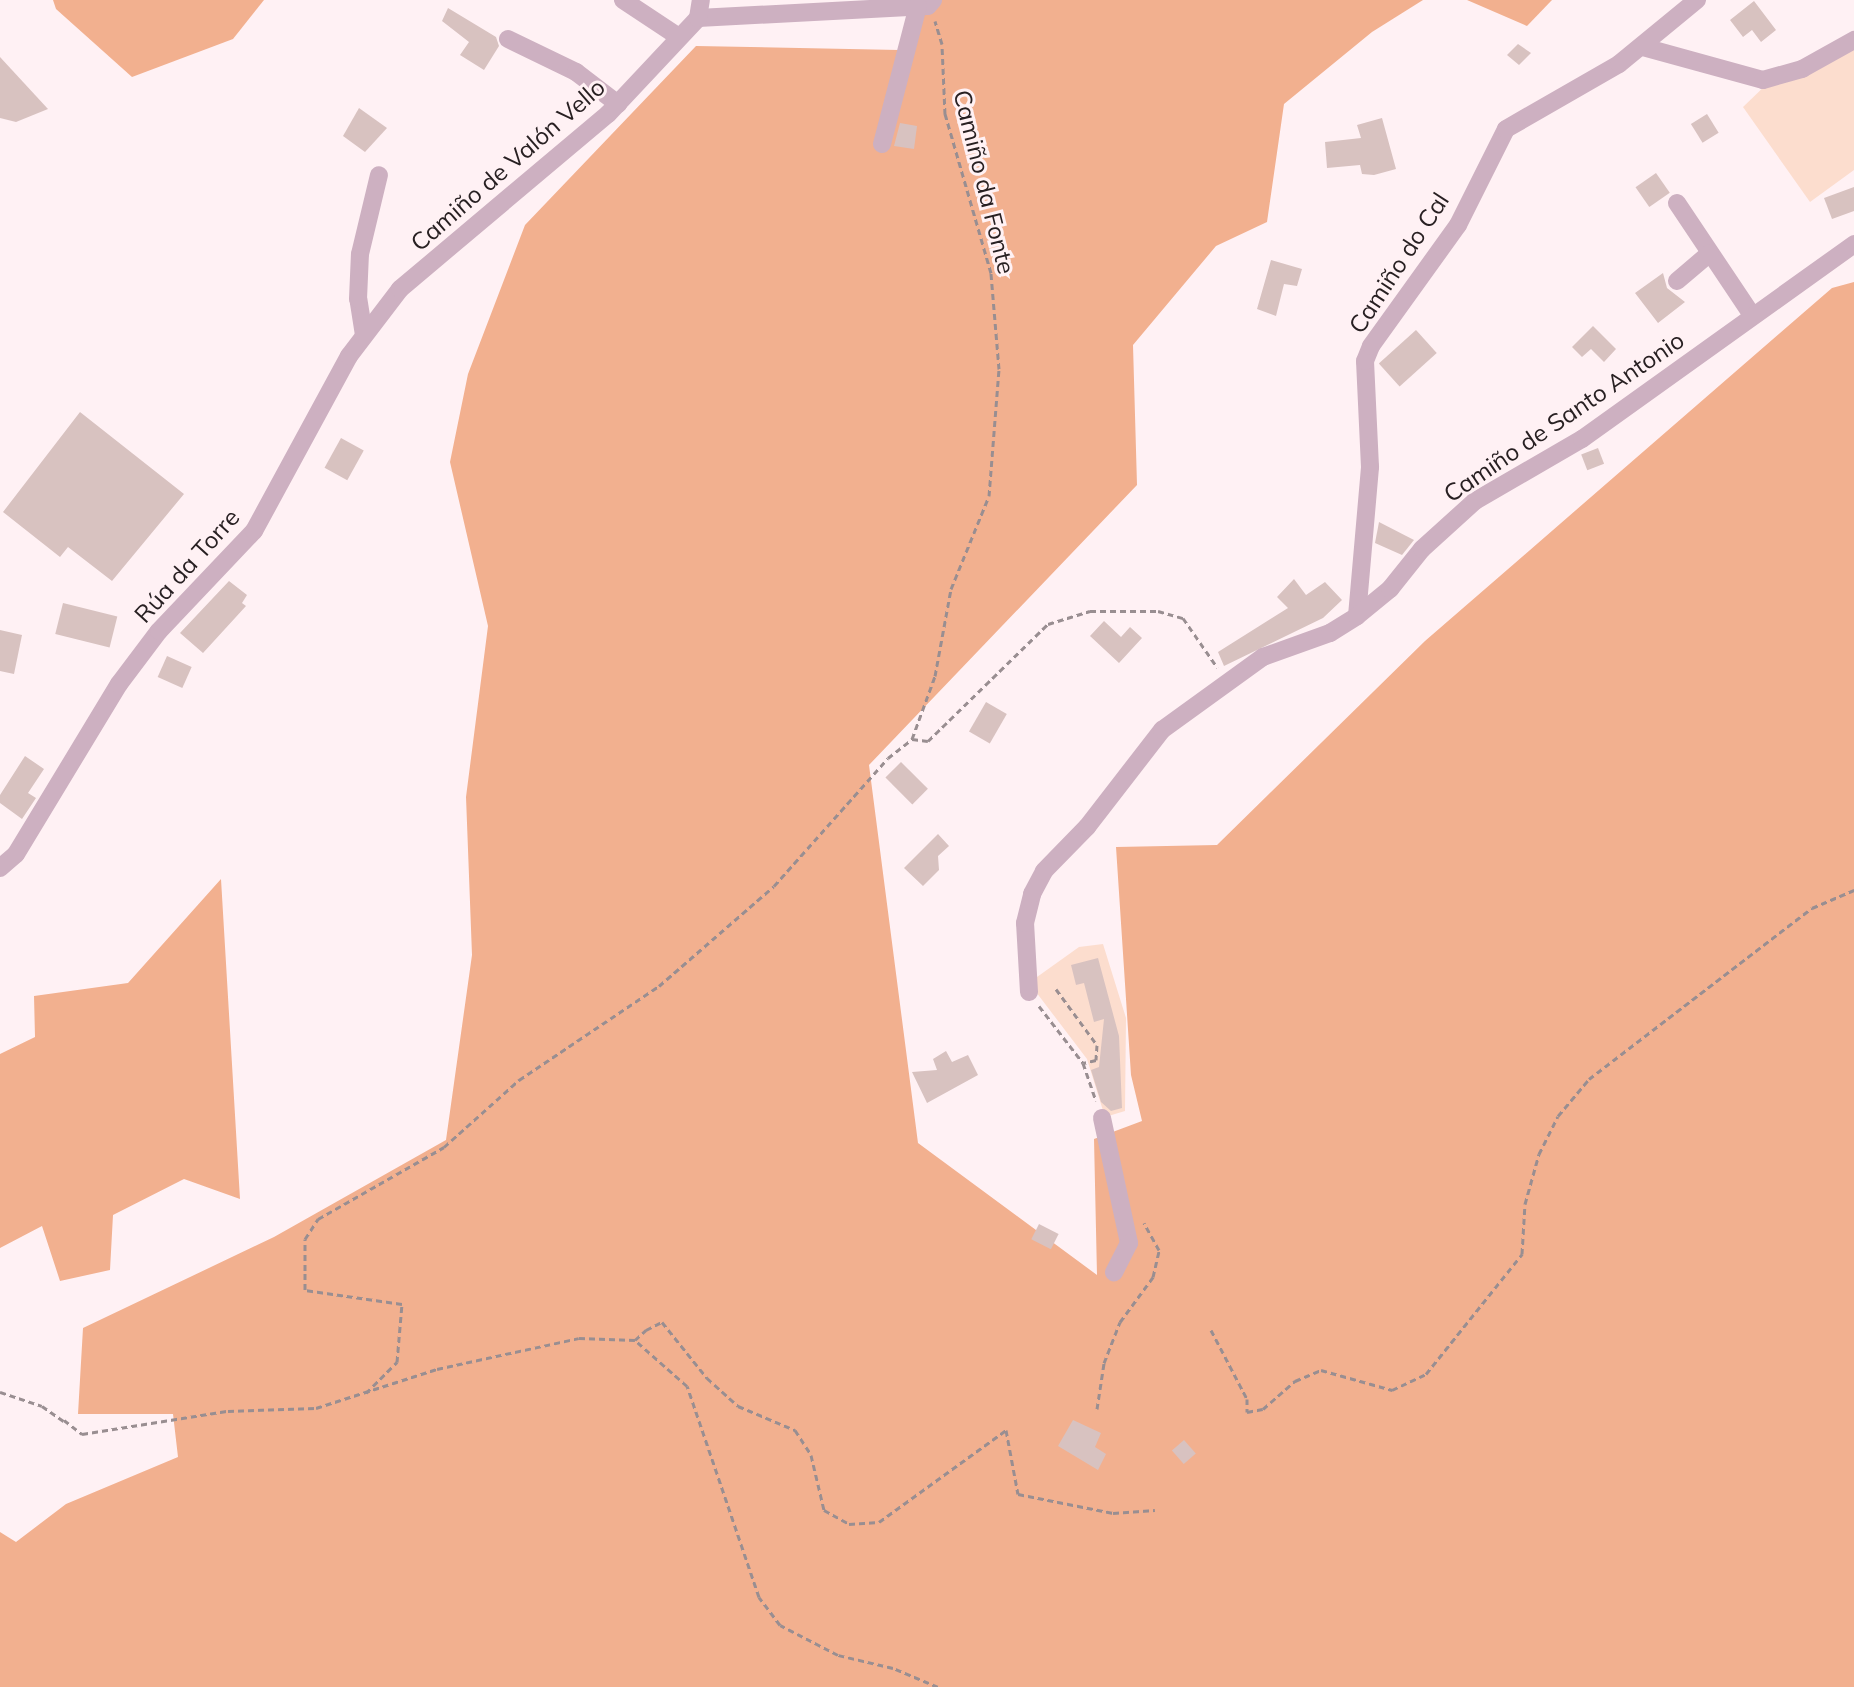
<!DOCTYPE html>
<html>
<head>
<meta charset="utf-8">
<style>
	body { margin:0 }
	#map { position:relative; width:1854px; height:1687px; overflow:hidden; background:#fff1f4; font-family:Mulish,sans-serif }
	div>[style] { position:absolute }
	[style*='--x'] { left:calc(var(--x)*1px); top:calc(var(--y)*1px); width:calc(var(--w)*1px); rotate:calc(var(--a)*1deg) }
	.green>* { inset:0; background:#fcddce }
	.forest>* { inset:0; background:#f2b08f }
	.building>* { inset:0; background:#d8c2c0; transform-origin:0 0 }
	.path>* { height:3px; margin-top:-1.5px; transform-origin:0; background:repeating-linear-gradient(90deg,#998e91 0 6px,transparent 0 10px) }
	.minor>* { height:18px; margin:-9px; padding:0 9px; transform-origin:9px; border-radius:9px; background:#cdb0c1 }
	span { translate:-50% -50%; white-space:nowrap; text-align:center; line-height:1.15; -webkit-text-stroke:6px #fff1f4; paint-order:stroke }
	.street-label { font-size:24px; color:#282022 }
</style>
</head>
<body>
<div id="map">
	<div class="green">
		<i style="clip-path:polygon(1854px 47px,1854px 170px,1810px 202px,1743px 107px,1770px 81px)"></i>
		<i style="clip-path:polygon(1103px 944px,1126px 1018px,1125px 1111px,1105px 1117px,1087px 1059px,1036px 992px,1037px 977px,1079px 947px)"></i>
	</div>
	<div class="forest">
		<i style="clip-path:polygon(53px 0,264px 0,233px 39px,132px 77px,56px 9px)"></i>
		<i style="clip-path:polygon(928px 0,1423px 0,1372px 32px,1284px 104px,1267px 222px,1216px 246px,1133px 345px,1137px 485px,869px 765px,918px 1143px,1097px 1275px,1094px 1139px,1142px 1121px,1131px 1075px,1116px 847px,1217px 845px,1425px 641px,1832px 288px,1854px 282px,1854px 1687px,0 1687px,0 1532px,16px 1542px,66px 1504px,178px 1457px,173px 1414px,78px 1414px,83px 1328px,274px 1237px,446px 1140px,472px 955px,466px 797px,488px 626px,450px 462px,468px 374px,525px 225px,696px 46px,899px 50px)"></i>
		<i style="clip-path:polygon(1467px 0,1552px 0,1527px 26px)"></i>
		<i style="clip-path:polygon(221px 879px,240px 1199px,184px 1179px,113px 1215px,110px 1270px,60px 1281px,42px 1226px,0 1248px,0 1054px,35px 1037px,34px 996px,128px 983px)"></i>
	</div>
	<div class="building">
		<i style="clip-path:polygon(1754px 1px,1776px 30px,1761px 42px,1752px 30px,1743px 37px,1730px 20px)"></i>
		<i style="clip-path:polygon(448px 8px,496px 37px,499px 46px,484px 70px,460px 55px,469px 42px,442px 21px)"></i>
		<i style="clip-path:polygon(1518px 44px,1531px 53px,1519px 65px,1507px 55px)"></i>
		<i style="clip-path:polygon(0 57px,48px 109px,16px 122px,0 118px)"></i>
		<i style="clip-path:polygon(359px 108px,387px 128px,365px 152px,343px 136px)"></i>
		<i style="left:1707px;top:114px;width:22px;height:19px;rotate:58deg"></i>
		<i style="clip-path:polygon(1382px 118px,1396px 169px,1374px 175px,1362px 174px,1360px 165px,1327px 168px,1325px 142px,1361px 138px,1357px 125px)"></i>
		<i style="clip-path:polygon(900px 123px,917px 126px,914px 149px,894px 146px)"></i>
		<i style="left:1656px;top:173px;width:24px;height:25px;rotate:55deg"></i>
		<i style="clip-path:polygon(1854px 187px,1854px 211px,1832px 219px,1824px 198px)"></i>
		<i style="clip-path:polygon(1271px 260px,1302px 269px,1297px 286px,1284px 284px,1276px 316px,1257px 309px)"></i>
		<i style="clip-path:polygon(1663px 273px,1667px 288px,1685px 302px,1658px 323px,1635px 293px)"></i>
		<i style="clip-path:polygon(1593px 326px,1616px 349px,1604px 362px,1591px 349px,1582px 357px,1572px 347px)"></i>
		<i style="left:1416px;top:330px;width:31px;height:50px;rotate:48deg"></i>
		<i style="clip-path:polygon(80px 412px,184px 494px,112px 581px,68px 547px,60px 557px,3px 512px)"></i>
		<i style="left:341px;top:438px;width:26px;height:34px;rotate:29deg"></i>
		<i style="left:1598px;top:448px;width:17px;height:18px;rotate:69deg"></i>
		<i style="clip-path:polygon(1379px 522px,1414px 540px,1402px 555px,1375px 543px)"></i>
		<i style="clip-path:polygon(1294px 579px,1306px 595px,1325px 582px,1342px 600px,1323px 618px,1224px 666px,1218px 652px,1288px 608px,1277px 597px)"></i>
		<i style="clip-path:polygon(229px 581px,247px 595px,242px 603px,246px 606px,203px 653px,180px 633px)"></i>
		<i style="left:63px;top:603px;width:56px;height:32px;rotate:14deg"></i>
		<i style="clip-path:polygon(1104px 621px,1121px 637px,1130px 627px,1142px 638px,1119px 663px,1090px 636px)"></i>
		<i style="clip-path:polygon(0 630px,22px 635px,14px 674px,0 671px)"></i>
		<i style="left:167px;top:656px;width:27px;height:23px;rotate:24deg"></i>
		<i style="left:986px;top:702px;width:24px;height:34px;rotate:30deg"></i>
		<i style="clip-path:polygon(25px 756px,44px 769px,28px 793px,36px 798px,22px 819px,0 803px,0 795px)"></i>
		<i style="left:901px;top:762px;width:38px;height:22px;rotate:45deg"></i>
		<i style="clip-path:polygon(938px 834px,949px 846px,938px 856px,939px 870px,923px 886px,904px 868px)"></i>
		<i style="clip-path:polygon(1098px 958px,1119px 1036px,1122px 1108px,1111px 1111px,1101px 1102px,1091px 1070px,1099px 1067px,1104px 1019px,1094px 1022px,1084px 983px,1076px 985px,1071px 965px)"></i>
		<i style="clip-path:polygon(946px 1051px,952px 1062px,968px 1055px,978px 1075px,927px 1103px,912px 1072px,937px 1070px,933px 1059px)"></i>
		<i style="left:1039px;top:1224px;width:22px;height:17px;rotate:27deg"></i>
		<i style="clip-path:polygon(1073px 1420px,1101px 1433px,1095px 1447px,1106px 1454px,1098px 1470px,1058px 1446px)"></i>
		<i style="left:1184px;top:1440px;width:18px;height:16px;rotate:49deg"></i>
	</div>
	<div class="path">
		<i style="--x:912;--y:739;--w:67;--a:-69.9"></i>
		<i style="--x:935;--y:676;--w:88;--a:-79.6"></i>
		<i style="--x:951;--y:589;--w:100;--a:-67.8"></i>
		<i style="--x:989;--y:496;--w:127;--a:-85.5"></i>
		<i style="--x:999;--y:369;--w:96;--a:-94.8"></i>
		<i style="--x:991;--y:273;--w:166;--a:-106.1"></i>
		<i style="--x:945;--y:114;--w:70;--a:-92.5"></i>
		<i style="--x:942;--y:44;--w:24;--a:-107"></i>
		<i style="--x:1056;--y:989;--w:69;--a:53.8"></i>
		<i style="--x:1097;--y:1045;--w:15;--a:94"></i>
		<i style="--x:1096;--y:1060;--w:13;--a:167"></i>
		<i style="--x:1039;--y:1006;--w:72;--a:52.3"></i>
		<i style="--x:1083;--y:1063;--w:40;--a:71.1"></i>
		<i style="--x:1211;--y:1330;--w:78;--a:62.4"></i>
		<i style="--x:1247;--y:1399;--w:13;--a:90"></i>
		<i style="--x:1247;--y:1412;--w:16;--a:-11"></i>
		<i style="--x:1263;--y:1409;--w:43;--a:-41.2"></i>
		<i style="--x:1295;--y:1381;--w:28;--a:-23"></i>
		<i style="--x:1321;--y:1370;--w:74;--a:15.7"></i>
		<i style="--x:1392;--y:1390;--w:38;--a:-25"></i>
		<i style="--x:1426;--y:1374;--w:154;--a:-51.3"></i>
		<i style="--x:1522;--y:1254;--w:50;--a:-86.6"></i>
		<i style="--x:1525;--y:1204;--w:52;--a:-74.4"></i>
		<i style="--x:1539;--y:1154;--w:42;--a:-63.4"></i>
		<i style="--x:1558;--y:1116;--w:48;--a:-50"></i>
		<i style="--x:1589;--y:1079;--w:281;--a:-37.5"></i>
		<i style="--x:1812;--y:908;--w:46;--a:-23.2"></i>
		<i style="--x:0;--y:1392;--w:44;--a:18.4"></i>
		<i style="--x:42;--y:1406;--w:28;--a:35"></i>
		<i style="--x:366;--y:1393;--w:44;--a:-45"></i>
		<i style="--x:397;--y:1362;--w:58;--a:-85.1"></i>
		<i style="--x:402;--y:1304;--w:98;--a:-171.8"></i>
		<i style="--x:305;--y:1290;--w:51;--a:-90"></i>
		<i style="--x:305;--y:1239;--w:24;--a:-57"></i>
		<i style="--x:318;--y:1219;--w:145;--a:-29.7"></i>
		<i style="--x:444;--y:1147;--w:101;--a:-41.8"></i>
		<i style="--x:519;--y:1080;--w:169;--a:-33.9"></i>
		<i style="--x:659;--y:986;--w:152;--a:-41"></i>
		<i style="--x:774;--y:886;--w:171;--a:-48.3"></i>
		<i style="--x:888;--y:758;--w:31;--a:-38"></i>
		<i style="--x:912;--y:739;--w:16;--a:7"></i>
		<i style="--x:928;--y:741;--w:168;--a:-44.3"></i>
		<i style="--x:1048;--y:624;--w:44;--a:-17.2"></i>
		<i style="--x:1090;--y:611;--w:68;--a:0"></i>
		<i style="--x:1158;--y:611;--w:26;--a:16"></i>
		<i style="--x:1183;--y:618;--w:60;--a:55.2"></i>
		<i style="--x:1097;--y:1409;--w:47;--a:-81.3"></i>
		<i style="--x:1104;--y:1363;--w:44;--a:-68.7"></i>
		<i style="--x:1120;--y:1322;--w:56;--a:-53.7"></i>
		<i style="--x:1153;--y:1277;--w:28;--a:-77"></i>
		<i style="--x:1159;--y:1250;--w:31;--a:-119"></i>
		<i style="--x:64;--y:1420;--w:23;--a:38"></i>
		<i style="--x:82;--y:1434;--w:148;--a:-9"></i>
		<i style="--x:228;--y:1411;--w:88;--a:-2"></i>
		<i style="--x:316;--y:1408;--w:127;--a:-17.9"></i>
		<i style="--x:437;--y:1369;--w:145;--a:-12.3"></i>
		<i style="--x:579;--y:1338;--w:56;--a:2"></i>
		<i style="--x:938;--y:1687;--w:49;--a:-157.1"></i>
		<i style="--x:893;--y:1668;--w:57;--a:-166.7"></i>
		<i style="--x:838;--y:1655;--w:65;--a:-152.7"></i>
		<i style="--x:780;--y:1625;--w:35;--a:-127"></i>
		<i style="--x:759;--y:1597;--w:223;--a:-108.8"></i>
		<i style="--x:687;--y:1386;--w:69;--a:-138.5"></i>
		<i style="--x:635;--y:1340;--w:15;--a:-42"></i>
		<i style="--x:646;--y:1330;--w:18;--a:-27"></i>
		<i style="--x:662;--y:1322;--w:72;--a:51.2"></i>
		<i style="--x:707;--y:1378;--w:42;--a:42.1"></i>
		<i style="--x:738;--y:1406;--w:62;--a:22.8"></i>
		<i style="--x:795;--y:1430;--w:30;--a:57"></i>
		<i style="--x:811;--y:1455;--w:57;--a:76.7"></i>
		<i style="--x:824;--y:1510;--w:29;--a:29"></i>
		<i style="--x:849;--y:1524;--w:30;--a:-4"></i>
		<i style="--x:879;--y:1522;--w:157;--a:-35.9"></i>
		<i style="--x:1006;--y:1430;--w:65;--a:79.4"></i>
		<i style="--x:1018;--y:1494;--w:97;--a:11.3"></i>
		<i style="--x:1113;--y:1513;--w:42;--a:-4.1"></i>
	</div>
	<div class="minor">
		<i style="--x:623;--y:0;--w:67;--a:33.5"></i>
		<i style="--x:698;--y:18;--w:230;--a:-3"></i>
		<i style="--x:928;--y:6;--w:8;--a:-50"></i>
		<i style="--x:508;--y:39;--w:76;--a:25.9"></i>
		<i style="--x:576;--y:72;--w:53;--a:37.3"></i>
		<i style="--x:1643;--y:47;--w:124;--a:15.4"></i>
		<i style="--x:1763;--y:80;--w:41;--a:-15.8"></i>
		<i style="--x:1802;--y:69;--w:60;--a:-29.1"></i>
		<i style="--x:882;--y:144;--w:143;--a:-75.4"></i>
		<i style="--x:1677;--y:203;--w:135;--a:56.2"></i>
		<i style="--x:1677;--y:281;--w:43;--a:-40.3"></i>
		<i style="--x:364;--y:335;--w:36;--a:-99"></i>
		<i style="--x:358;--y:299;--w:45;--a:-87.5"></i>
		<i style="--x:360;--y:254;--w:81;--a:-76.5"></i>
		<i style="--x:1357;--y:616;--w:150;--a:-85"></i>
		<i style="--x:1370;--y:467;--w:106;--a:-92.7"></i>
		<i style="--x:1365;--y:361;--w:16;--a:-68"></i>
		<i style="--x:1371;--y:346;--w:149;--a:-54.3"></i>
		<i style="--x:1458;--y:225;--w:107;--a:-63.4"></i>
		<i style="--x:1506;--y:129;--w:130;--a:-29.9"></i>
		<i style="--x:1619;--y:64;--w:101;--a:-39.4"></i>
		<i style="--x:0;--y:868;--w:21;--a:-41"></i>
		<i style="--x:16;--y:854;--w:199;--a:-58.8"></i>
		<i style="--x:119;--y:684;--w:66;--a:-53"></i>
		<i style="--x:159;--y:631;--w:138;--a:-46.5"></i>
		<i style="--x:254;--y:531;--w:199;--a:-61.5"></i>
		<i style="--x:349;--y:356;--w:84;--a:-52.7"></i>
		<i style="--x:400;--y:289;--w:272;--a:-40.1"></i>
		<i style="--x:608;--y:114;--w:132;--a:-46.8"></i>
		<i style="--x:698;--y:18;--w:18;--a:-81"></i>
		<i style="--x:1029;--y:992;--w:69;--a:-93.3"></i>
		<i style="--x:1025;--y:923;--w:30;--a:-76"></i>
		<i style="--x:1032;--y:894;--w:26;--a:-62"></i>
		<i style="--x:1044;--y:871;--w:62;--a:-45.7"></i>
		<i style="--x:1087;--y:827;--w:123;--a:-52.3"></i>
		<i style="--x:1162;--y:730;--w:125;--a:-35.9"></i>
		<i style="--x:1263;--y:657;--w:71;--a:-19.7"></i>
		<i style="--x:1330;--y:633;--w:32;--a:-32"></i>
		<i style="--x:1357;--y:616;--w:43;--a:-39.3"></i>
		<i style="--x:1390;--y:589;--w:51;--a:-51.3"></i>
		<i style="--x:1422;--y:549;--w:72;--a:-42.2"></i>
		<i style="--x:1475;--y:501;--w:124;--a:-30.1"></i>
		<i style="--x:1582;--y:439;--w:335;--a:-35.6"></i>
		<i style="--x:1102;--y:1118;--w:128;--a:77.8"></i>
		<i style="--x:1129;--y:1243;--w:33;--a:117"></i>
	</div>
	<div class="street-label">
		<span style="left:508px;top:165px;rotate:-41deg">Camiño de Valón Vello</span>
		<span style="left:984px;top:182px;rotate:76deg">Camiño da Fonte</span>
		<span style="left:1399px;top:263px;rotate:-57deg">Camiño do Cal</span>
		<span style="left:1564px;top:417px;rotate:-34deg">Camiño de Santo Antonio</span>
		<span style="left:187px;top:566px;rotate:-48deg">Rúa da Torre</span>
	</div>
</div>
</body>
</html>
